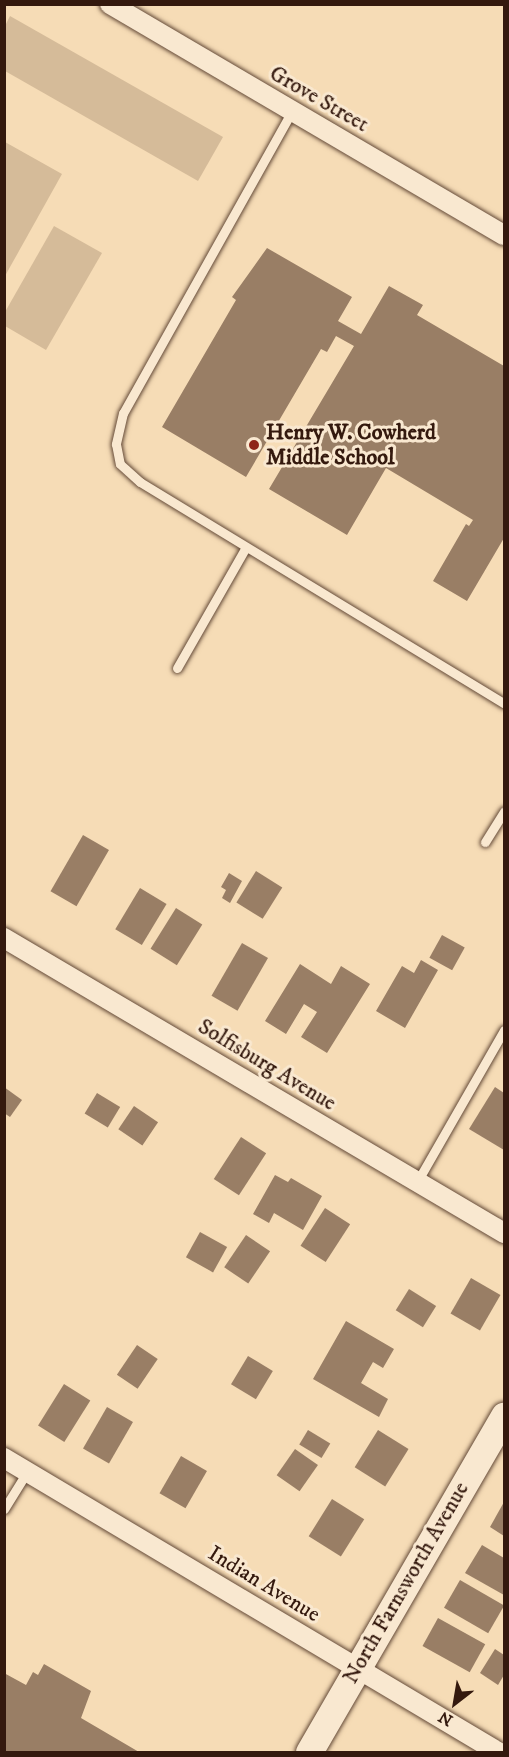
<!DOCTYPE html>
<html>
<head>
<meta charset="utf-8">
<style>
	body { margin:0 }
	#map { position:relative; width:509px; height:1757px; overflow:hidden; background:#f6dcb6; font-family:"IM FELL DW Pica",serif }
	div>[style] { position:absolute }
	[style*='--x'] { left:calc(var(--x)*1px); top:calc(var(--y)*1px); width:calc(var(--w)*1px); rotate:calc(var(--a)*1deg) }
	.green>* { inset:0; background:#d5bb99 }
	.building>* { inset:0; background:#997e65; transform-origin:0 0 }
	.roads { filter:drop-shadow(0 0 2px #644a38) drop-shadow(0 0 2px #644a38) }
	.lane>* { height:9px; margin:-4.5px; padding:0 4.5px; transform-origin:4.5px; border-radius:4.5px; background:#f9e8d0 }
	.street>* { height:20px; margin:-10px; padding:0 10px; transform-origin:10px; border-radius:10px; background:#f9e8d0 }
	.secondary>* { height:27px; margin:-13.5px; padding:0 13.5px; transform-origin:13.5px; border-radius:13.5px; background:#f9e8d0 }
	.dots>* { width:16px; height:16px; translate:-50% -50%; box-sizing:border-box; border:3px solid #f9e8d0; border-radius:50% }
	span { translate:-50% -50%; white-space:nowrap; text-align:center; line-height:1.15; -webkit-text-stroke:6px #f9e8d0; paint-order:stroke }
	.street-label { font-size:22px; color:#34190e }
	.poi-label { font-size:22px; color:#34190e; font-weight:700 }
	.left { translate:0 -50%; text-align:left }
	.frame { position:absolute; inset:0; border:6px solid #34190e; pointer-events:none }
	.north { position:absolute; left:425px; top:1673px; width:60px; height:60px; -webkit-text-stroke:4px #f9e8d0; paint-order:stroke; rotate:211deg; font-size:16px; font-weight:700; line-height:24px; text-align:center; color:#34190e }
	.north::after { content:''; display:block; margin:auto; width:21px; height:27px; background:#34190e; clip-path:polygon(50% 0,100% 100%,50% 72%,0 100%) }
</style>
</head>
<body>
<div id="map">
	<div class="green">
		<i style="clip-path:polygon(10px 16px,223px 137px,198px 181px,5px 71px,5px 26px)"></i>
		<i style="clip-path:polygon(5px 142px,62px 174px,5px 276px)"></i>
		<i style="clip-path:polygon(54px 226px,102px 253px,46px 350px,5px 326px,5px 312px)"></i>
	</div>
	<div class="building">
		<i style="clip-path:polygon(267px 248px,352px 297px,338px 321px,361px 334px,389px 286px,423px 305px,417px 315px,504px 366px,504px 538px,467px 601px,433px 581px,466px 524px,469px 526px,473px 520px,386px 468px,347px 535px,269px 489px,354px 346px,336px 336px,327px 352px,321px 349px,246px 477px,162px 427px,236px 300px,232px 297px)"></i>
		<i style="left:83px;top:835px;width:30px;height:65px;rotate:30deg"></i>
		<i style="left:256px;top:871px;width:31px;height:37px;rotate:32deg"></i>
		<i style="clip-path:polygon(229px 873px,242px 881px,230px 903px,222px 898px,226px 890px,221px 887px)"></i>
		<i style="left:140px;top:888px;width:31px;height:48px;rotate:31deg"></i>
		<i style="left:176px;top:908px;width:31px;height:48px;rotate:32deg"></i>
		<i style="left:442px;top:935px;width:26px;height:26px;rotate:29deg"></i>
		<i style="left:242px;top:943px;width:30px;height:61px;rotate:30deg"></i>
		<i style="clip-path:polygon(421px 960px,438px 970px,405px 1028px,376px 1011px,402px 966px,414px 973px)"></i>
		<i style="clip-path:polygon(300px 964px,331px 984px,341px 966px,370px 984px,327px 1053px,301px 1037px,317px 1012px,304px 1004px,286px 1034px,265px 1021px)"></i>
		<i style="clip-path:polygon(4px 1087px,22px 1100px,10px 1117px,4px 1113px)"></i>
		<i style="clip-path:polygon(495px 1087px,504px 1093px,504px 1150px,469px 1129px)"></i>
		<i style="left:97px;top:1093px;width:27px;height:24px;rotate:31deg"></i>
		<i style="left:134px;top:1106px;width:29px;height:28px;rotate:34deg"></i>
		<i style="left:241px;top:1137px;width:30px;height:50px;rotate:33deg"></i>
		<i style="clip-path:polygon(275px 1175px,288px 1182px,291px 1178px,322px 1196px,303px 1230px,274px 1213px,269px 1223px,253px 1214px)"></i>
		<i style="left:325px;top:1208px;width:30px;height:45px;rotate:33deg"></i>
		<i style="left:200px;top:1232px;width:31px;height:29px;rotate:29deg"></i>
		<i style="left:246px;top:1235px;width:29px;height:39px;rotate:34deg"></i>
		<i style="left:471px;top:1278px;width:34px;height:41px;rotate:30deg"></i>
		<i style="left:409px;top:1289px;width:32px;height:25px;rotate:32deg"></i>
		<i style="clip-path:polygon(346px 1321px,394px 1349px,383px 1368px,373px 1362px,361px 1383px,388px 1399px,379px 1417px,313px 1379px)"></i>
		<i style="left:137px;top:1345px;width:25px;height:36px;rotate:34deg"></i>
		<i style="left:248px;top:1356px;width:29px;height:33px;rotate:31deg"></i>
		<i style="left:64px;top:1384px;width:31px;height:49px;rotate:32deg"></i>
		<i style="left:107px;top:1407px;width:30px;height:48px;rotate:30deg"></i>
		<i style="left:308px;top:1430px;width:26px;height:17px;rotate:31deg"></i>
		<i style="left:378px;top:1430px;width:36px;height:44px;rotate:32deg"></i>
		<i style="left:295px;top:1449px;width:28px;height:32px;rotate:35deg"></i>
		<i style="left:181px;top:1456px;width:30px;height:43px;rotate:30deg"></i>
		<i style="left:332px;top:1499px;width:38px;height:44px;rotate:32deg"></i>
		<i style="clip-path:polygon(504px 1502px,504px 1536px,490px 1527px)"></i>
		<i style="clip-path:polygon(482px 1545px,504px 1558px,504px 1595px,465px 1573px)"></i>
		<i style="left:460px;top:1580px;width:51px;height:32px;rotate:30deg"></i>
		<i style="left:438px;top:1618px;width:54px;height:32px;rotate:29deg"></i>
		<i style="clip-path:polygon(495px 1649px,504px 1655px,504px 1675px,498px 1685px,480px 1673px)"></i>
		<i style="clip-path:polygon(44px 1664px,91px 1691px,81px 1718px,139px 1752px,4px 1752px,4px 1673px,26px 1685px,33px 1672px,38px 1675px)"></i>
	</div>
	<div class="roads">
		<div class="lane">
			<i style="--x:292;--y:111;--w:346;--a:119.2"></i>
			<i style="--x:123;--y:413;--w:32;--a:103"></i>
			<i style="--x:116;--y:444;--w:20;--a:79"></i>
			<i style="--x:120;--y:464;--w:27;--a:42"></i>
			<i style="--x:140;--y:482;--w:426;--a:31.3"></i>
			<i style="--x:177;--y:668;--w:139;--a:-60.3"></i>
			<i style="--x:485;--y:842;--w:36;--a:-58"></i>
			<i style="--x:417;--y:1182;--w:175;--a:-60.2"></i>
			<i style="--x:4;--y:1509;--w:44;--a:-58.1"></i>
		</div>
		<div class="street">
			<i style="--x:110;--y:4;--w:457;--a:30.4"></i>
			<i style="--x:4;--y:938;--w:581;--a:30.54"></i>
			<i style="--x:4;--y:1458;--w:575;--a:30.76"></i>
		</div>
		<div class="secondary">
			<i style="--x:309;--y:1752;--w:389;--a:-59.9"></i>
		</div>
	</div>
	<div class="dots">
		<i style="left:254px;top:445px;background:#8f2418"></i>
	</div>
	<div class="street-label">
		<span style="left:319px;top:99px;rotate:30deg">Grove Street</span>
		<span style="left:267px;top:1065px;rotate:31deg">Solfisburg Avenue</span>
		<span style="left:406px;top:1583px;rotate:-60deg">North Farnsworth Avenue</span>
		<span style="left:264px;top:1584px;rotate:31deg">Indian Avenue</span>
	</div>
	<div class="poi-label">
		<span class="left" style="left:266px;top:445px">Henry W. Cowherd<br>Middle School</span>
	</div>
	<div class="frame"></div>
	<div class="north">N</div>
</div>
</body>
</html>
